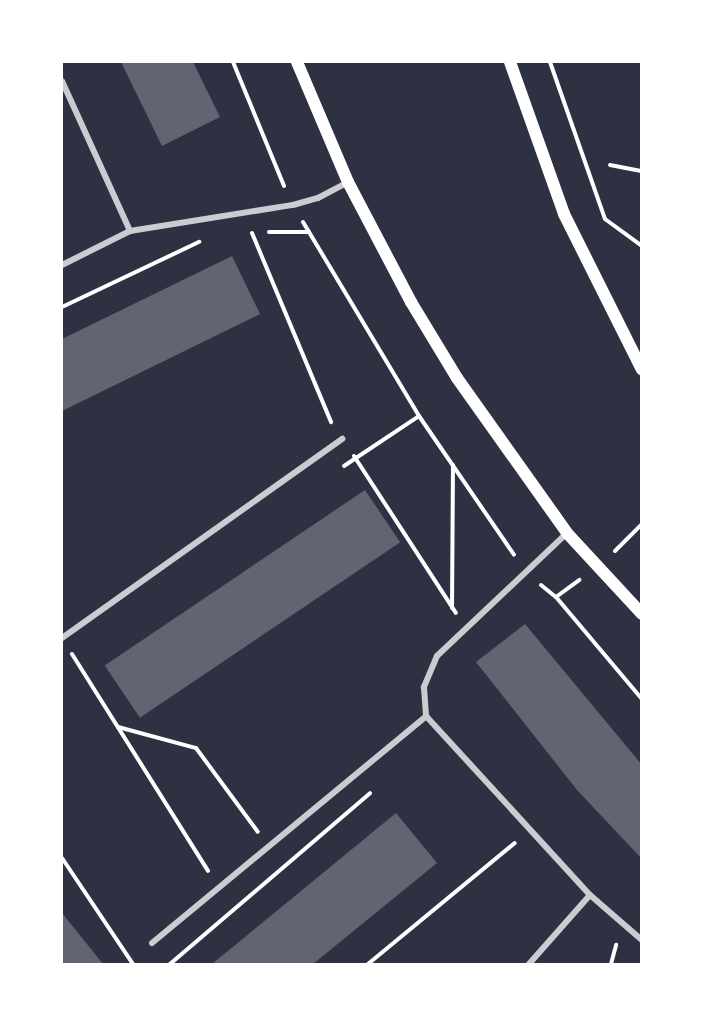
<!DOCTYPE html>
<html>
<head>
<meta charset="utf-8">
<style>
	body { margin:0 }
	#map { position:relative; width:703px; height:1026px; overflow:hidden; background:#2d3142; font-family:Arial,sans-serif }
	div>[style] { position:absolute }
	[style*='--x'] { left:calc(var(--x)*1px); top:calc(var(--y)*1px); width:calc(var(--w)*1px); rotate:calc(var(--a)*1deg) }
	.building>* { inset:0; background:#626471; transform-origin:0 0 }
	.path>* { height:4px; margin:-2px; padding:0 2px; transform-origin:2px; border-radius:2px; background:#fff }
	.minor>* { height:6px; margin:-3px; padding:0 3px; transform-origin:3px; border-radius:3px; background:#caccd0 }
	.secondary>* { height:12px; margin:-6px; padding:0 6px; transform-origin:6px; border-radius:6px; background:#fff }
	span { translate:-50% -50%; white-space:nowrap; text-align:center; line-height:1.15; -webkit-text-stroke:4.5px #fff; paint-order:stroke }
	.frame { position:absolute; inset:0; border:63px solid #fff; pointer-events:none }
</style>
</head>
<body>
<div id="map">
	<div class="building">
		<i style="clip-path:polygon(121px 62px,193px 62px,220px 117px,162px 146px)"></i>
		<i style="clip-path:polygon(232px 256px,260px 314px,62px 411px,62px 339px)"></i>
		<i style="left:365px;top:490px;width:63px;height:314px;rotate:56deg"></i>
		<i style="clip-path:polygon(525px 624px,642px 765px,642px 859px,577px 790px,476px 662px)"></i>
		<i style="clip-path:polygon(396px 813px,437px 863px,313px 964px,212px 964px)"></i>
		<i style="clip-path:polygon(62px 913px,103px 964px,62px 964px)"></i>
	</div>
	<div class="path">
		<i style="--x:233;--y:62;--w:134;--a:67.6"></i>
		<i style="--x:550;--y:62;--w:166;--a:70.7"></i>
		<i style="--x:605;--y:219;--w:46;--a:36.1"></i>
		<i style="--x:610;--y:165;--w:33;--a:11"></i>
		<i style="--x:303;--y:222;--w:226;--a:59.1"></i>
		<i style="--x:419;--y:416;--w:168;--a:55.6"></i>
		<i style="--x:269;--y:232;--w:40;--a:0"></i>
		<i style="--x:252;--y:233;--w:205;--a:67.3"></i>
		<i style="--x:62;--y:307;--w:152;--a:-25.4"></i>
		<i style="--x:354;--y:456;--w:187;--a:57"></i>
		<i style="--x:344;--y:466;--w:90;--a:-33.7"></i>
		<i style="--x:615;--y:551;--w:38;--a:-45"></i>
		<i style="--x:541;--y:585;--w:19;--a:39"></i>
		<i style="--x:556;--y:597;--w:133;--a:49.9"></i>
		<i style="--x:556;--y:597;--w:29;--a:-36"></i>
		<i style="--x:452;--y:608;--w:143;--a:-89.6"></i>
		<i style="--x:72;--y:654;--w:256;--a:57.9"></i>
		<i style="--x:118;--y:727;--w:81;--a:15.1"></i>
		<i style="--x:196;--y:748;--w:104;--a:53.6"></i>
		<i style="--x:62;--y:858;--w:128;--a:56.2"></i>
		<i style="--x:170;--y:964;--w:263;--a:-40.5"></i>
		<i style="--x:368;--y:964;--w:190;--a:-39.5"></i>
		<i style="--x:611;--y:964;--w:20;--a:-75"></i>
	</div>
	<div class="minor">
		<i style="--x:62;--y:81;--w:165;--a:65.6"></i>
		<i style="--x:62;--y:265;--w:76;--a:-26.6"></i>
		<i style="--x:130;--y:231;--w:165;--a:-9.1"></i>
		<i style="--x:293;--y:205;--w:26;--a:-16"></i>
		<i style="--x:318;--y:198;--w:34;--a:-28"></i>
		<i style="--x:567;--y:533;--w:179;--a:136.6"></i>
		<i style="--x:437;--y:656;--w:34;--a:113"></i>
		<i style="--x:424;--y:687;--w:29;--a:86"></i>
		<i style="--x:426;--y:716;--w:243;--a:47.5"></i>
		<i style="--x:590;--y:895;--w:69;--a:40.9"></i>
		<i style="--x:62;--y:638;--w:344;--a:-35.4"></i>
		<i style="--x:152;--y:943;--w:356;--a:-39.6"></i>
		<i style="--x:529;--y:964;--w:92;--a:-48.5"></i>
	</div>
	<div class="secondary">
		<i style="--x:297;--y:62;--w:130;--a:67"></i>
		<i style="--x:348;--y:182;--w:136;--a:62.3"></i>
		<i style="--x:411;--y:302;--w:89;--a:58.8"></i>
		<i style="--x:457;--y:378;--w:190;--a:54.6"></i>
		<i style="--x:567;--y:533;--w:110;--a:47.2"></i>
		<i style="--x:510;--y:62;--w:161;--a:70.4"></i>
		<i style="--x:564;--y:214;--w:174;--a:63.4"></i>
	</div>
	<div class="frame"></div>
</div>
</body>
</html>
